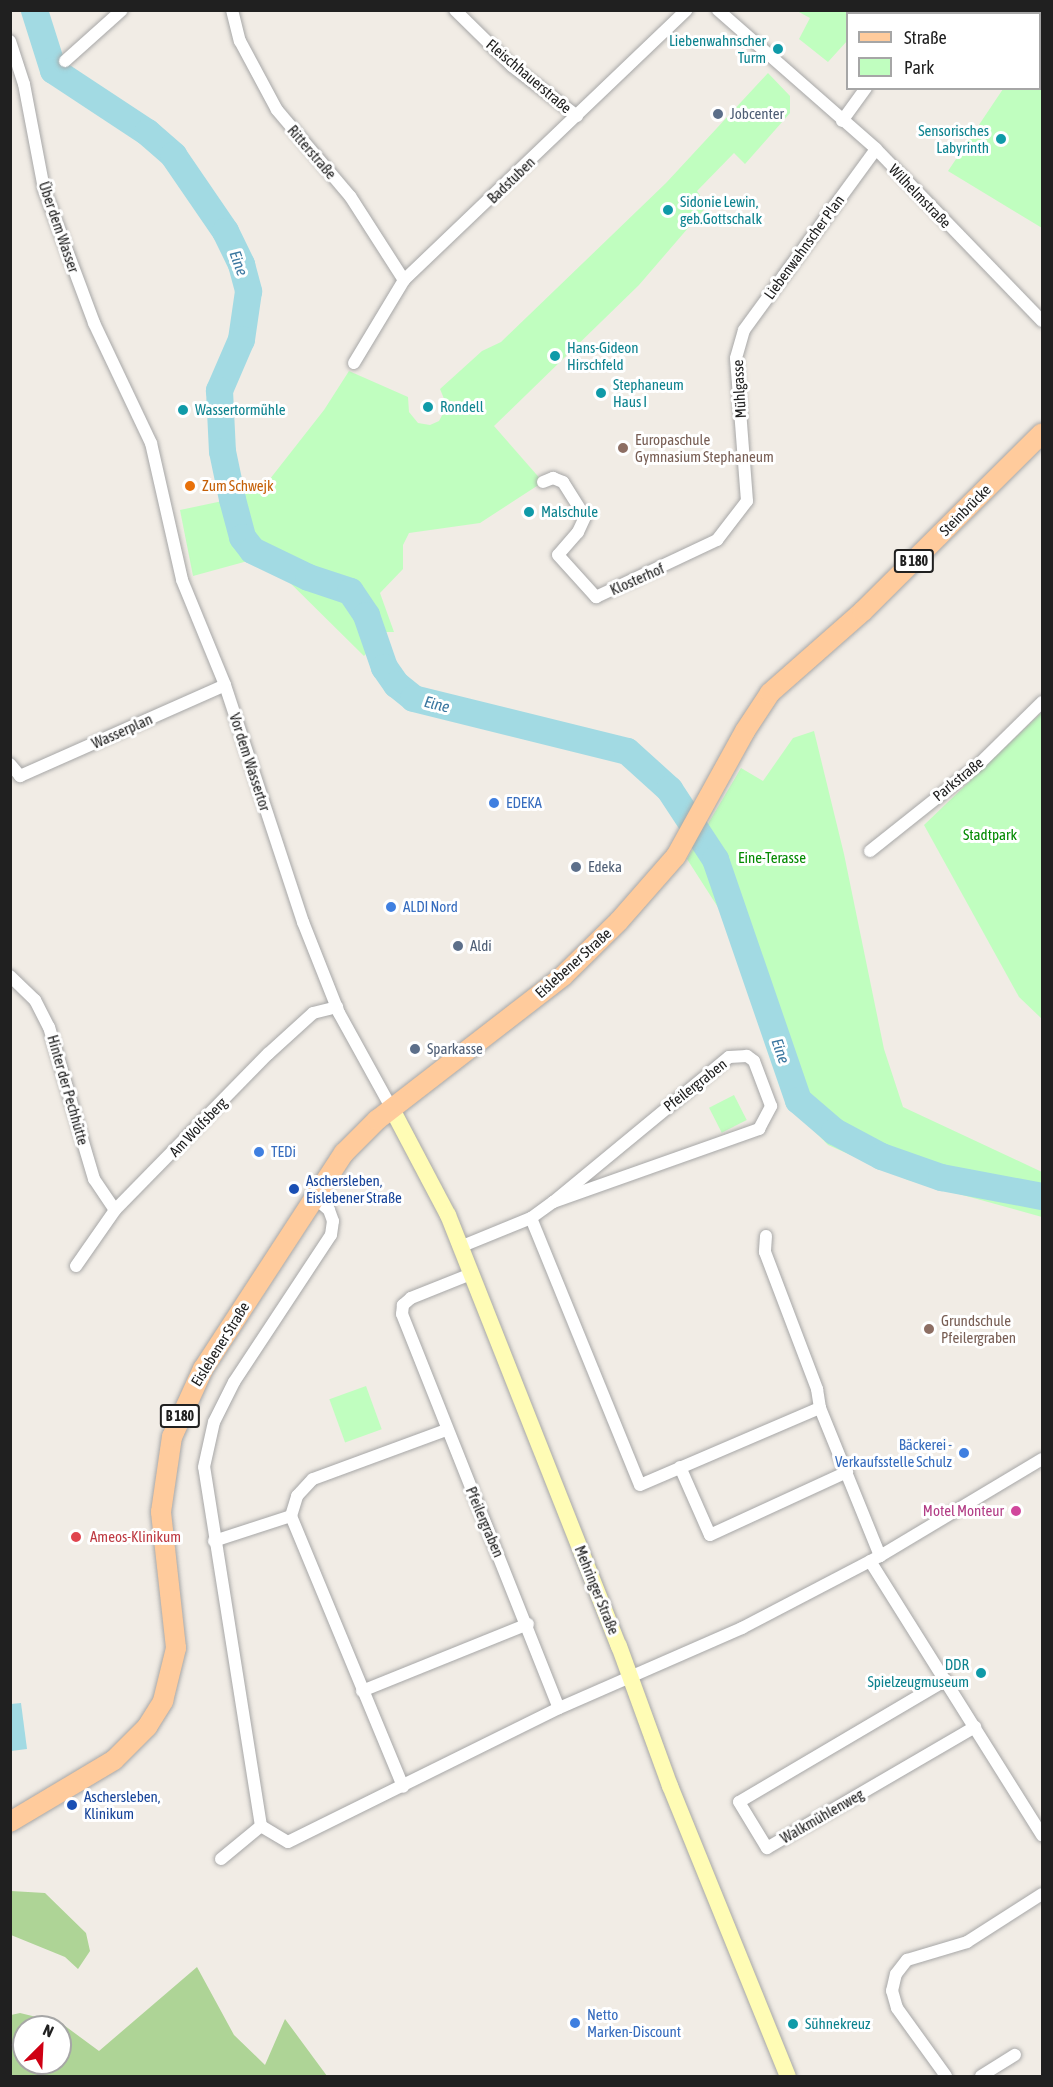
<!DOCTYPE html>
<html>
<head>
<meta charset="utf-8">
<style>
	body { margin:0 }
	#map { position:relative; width:1053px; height:2087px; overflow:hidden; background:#f1ece5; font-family:"Asap Condensed",sans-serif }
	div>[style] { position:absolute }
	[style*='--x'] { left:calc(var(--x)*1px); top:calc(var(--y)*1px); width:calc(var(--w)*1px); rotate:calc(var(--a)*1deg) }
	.forest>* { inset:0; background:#aed496 }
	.park>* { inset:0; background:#c0febf; transform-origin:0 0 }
	.water>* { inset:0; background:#a2dae3 }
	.river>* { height:27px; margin:-13.5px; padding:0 13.5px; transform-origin:13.5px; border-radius:13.5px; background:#a2dae3 }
	.roads { filter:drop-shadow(0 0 2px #a7a7a7) drop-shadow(0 0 2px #a7a7a7) }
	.minor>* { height:12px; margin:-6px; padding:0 6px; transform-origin:6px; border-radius:6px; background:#fff }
	.secondary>* { height:16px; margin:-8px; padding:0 8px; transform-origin:8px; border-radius:8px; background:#fffcb5 }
	.primary>* { height:20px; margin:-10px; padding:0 10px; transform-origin:10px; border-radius:10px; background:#ffcb9c }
	.dots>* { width:16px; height:16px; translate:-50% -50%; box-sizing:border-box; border:3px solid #fff; border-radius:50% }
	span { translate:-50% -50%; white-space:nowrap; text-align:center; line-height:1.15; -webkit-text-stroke:6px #fff; paint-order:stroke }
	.shield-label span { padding:2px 4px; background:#fff; border:2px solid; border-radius:4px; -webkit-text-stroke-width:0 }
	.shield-label { font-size:14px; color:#202020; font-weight:700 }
	.culture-label { font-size:15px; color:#0d838f }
	.right { translate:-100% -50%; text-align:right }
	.left { translate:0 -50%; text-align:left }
	.street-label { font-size:15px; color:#202020 }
	.service-label { font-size:15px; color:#4e5e75 }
	.education-label { font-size:15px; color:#785e54 }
	.food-label { font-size:15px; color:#c56008 }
	.shop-label { font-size:15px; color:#366cbe }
	.park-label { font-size:15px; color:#038a01 }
	.transit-label { font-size:15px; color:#164399 }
	.hotel-label { font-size:15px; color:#b23c85 }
	.health-label { font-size:15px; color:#be3a42 }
	.water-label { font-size:16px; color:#3b77a0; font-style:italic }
	.frame { position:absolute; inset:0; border:12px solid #202020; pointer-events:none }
	.legend { position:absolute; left:846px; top:12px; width:195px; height:78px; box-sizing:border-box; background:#fff; border:2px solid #a6a6a6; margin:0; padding:8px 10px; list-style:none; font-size:18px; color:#202020 }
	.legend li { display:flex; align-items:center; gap:12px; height:30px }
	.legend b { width:30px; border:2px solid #a6a6a6 }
	.north { position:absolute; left:12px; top:2015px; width:60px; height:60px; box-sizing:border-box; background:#fff; border:2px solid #a6a6a6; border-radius:50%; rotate:24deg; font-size:16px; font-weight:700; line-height:24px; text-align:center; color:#202020 }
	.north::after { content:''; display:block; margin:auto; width:21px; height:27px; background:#cf0014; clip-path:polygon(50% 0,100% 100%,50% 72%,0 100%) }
</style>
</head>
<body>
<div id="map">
	<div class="forest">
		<i style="clip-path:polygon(11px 1891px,45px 1893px,86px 1933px,90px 1951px,78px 1969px,65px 1957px,11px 1935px)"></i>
		<i style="clip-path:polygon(evenodd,197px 1967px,234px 2035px,265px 2065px,285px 2019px,327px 2076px,11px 2076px,11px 2015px,20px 2013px,61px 2023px,99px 2051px,197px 1967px,24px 2027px,60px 2027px,60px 2063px,24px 2063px,24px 2027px)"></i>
	</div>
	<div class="park">
		<i style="clip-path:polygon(797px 11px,868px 11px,848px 14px,847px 41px,828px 62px,799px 39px,810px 18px)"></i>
		<i style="clip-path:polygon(1042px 27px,1042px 228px,948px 171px,1003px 89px,1040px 88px)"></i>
		<i style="clip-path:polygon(768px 73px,790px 96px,790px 113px,745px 164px,734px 153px,697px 191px,707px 206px,639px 285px,494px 426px,543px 482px,480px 523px,409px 533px,403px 545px,403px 569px,380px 593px,394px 632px,386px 632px,364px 656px,274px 567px,255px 559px,193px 576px,180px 510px,232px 499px,266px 484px,324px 410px,349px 371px,408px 397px,409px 412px,418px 423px,430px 425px,439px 421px,447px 406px,440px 389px,482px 351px,501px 342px,666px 183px)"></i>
		<i style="clip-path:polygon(1042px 712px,1042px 1019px,1019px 997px,924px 825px)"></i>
		<i style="clip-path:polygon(814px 731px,844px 854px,884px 1049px,903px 1107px,1042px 1172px,1042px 1217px,908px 1180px,828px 1145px,791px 1107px,767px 1005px,737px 937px,687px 859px,741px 768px,763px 781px,793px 738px)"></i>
		<i style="left:734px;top:1095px;width:28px;height:28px;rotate:63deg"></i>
		<i style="left:366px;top:1386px;width:46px;height:39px;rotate:70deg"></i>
	</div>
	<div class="water">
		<i style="clip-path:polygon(21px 1703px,27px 1749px,11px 1751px,11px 1704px)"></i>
	</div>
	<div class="river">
		<i style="--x:34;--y:10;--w:63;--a:72.4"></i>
		<i style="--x:53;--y:70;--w:113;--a:33.4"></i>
		<i style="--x:147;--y:132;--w:35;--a:41"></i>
		<i style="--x:173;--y:155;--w:92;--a:55.6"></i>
		<i style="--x:225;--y:231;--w:37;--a:64"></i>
		<i style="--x:241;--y:264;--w:28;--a:75"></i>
		<i style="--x:248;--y:291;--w:49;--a:98.3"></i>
		<i style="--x:241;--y:339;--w:56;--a:113.3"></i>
		<i style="--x:219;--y:390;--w:61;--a:87.2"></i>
		<i style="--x:222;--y:451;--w:49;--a:78.2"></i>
		<i style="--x:232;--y:499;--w:39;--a:75"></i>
		<i style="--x:242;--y:537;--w:16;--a:52"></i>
		<i style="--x:252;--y:550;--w:62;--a:25.7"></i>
		<i style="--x:308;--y:577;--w:44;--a:18.4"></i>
		<i style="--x:350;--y:591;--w:29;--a:56"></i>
		<i style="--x:366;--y:615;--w:55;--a:70.9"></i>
		<i style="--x:384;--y:667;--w:21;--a:55"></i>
		<i style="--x:396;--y:684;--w:22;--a:39"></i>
		<i style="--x:413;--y:698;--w:220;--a:13.9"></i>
		<i style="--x:627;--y:751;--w:57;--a:42.1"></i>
		<i style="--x:669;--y:789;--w:84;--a:56.7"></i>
		<i style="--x:715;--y:859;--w:255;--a:71"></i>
		<i style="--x:798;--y:1100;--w:48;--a:40.7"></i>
		<i style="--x:834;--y:1131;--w:53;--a:28"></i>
		<i style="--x:881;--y:1156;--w:64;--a:19.3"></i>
		<i style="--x:941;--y:1177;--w:103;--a:10.7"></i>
	</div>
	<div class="roads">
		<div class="minor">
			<i style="--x:232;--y:10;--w:32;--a:76"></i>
			<i style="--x:240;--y:41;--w:78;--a:61.8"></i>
			<i style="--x:277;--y:110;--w:113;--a:49.7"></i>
			<i style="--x:350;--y:196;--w:100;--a:57.3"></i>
			<i style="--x:455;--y:10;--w:80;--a:44.5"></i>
			<i style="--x:512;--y:66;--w:82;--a:37.6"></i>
			<i style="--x:718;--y:10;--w:210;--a:41.3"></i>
			<i style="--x:876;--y:149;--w:239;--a:46"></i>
			<i style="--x:916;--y:14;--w:4;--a:-63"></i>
			<i style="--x:10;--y:41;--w:45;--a:72"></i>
			<i style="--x:24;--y:84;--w:107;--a:79.2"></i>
			<i style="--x:44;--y:189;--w:143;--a:69.5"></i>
			<i style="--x:94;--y:323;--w:133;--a:64.6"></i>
			<i style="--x:151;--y:443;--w:140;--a:77.2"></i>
			<i style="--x:182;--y:580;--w:113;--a:67.7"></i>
			<i style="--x:225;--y:685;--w:250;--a:71.8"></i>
			<i style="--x:303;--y:922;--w:98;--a:68.4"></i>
			<i style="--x:339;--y:1013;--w:110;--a:61.1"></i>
			<i style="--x:65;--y:61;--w:76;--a:-41.8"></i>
			<i style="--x:842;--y:121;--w:41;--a:-54"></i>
			<i style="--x:354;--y:363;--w:97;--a:-58.9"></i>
			<i style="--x:404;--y:280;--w:391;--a:-43.7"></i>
			<i style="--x:543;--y:482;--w:11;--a:-22"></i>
			<i style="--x:553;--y:478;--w:11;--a:22"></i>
			<i style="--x:563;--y:482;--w:41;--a:57.8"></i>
			<i style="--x:585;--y:517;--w:17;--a:115"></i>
			<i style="--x:578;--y:532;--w:30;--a:131"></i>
			<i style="--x:558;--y:555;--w:57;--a:47.9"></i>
			<i style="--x:596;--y:597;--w:134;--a:-25.2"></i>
			<i style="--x:717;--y:540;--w:49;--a:-52.4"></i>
			<i style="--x:747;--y:501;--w:143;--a:-94.4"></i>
			<i style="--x:736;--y:358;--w:29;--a:-74"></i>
			<i style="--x:744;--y:330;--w:224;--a:-53.9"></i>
			<i style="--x:10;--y:764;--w:16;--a:50"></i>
			<i style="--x:20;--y:776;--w:224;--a:-23.9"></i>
			<i style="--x:870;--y:851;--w:138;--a:-38.5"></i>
			<i style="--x:978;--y:765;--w:90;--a:-44.5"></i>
			<i style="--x:10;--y:976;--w:35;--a:44"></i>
			<i style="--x:35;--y:1000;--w:30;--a:63"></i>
			<i style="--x:49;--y:1027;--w:159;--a:73.5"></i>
			<i style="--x:94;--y:1179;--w:37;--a:56"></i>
			<i style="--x:531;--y:1218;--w:288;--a:67.8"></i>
			<i style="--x:640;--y:1485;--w:196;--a:-23.2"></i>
			<i style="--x:766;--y:1236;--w:16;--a:94"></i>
			<i style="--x:765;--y:1252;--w:147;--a:69.2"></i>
			<i style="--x:817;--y:1389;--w:19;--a:81"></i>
			<i style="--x:820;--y:1408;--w:160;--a:67.9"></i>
			<i style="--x:460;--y:1247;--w:77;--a:-22.2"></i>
			<i style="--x:531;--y:1218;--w:27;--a:-36"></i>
			<i style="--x:553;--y:1202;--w:219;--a:-19.5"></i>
			<i style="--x:759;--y:1129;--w:26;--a:-62"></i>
			<i style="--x:771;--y:1106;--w:48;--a:-110.7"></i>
			<i style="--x:754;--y:1061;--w:9;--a:-144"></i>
			<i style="--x:747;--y:1056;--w:18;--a:177"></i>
			<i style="--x:729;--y:1057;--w:228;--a:140.5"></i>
			<i style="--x:76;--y:1266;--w:68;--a:-55.1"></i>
			<i style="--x:115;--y:1210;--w:219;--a:-45.6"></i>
			<i style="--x:268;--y:1054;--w:61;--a:-42.3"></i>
			<i style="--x:313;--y:1013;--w:25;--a:-14"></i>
			<i style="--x:471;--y:1274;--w:65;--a:158.2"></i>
			<i style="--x:411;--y:1298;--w:11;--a:139"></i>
			<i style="--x:403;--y:1305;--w:9;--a:96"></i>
			<i style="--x:402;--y:1314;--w:424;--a:68.3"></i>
			<i style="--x:680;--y:1467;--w:74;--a:66.2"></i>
			<i style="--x:710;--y:1535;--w:151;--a:-24.7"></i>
			<i style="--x:291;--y:1516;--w:293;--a:67.5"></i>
			<i style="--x:291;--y:1516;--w:21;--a:-73"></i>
			<i style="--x:297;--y:1496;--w:23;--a:-47"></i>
			<i style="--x:313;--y:1479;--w:142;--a:-20.2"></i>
			<i style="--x:214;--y:1541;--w:81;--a:-18"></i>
			<i style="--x:870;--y:1561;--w:324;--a:57.9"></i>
			<i style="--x:946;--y:1680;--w:240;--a:149.5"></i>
			<i style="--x:739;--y:1802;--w:54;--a:58.7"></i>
			<i style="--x:767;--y:1848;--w:241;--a:-30.2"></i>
			<i style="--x:362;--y:1691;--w:179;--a:-22"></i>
			<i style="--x:261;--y:1826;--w:31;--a:31"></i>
			<i style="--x:288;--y:1842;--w:302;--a:-26.3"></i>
			<i style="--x:559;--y:1708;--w:200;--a:-23.6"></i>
			<i style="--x:742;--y:1628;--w:156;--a:-27.6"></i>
			<i style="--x:880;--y:1556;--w:189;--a:-30.9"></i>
			<i style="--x:261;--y:1826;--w:363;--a:-99"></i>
			<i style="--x:204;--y:1467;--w:46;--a:-77.5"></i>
			<i style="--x:214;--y:1422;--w:45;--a:-63.4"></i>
			<i style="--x:234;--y:1382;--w:176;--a:-56.6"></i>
			<i style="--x:331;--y:1235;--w:14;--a:-82"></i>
			<i style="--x:333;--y:1221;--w:12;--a:-110"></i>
			<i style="--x:329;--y:1210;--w:18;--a:-139"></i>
			<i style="--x:221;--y:1859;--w:52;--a:-39.5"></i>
			<i style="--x:946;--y:2076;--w:84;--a:-125.8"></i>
			<i style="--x:897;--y:2008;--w:18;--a:-106"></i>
			<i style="--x:892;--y:1991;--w:17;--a:-77"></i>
			<i style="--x:896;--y:1974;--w:18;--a:-52"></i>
			<i style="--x:907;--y:1960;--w:63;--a:-16.7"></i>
			<i style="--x:967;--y:1942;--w:89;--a:-32.6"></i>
			<i style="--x:981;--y:2076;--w:40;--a:-32"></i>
		</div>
		<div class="secondary">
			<i style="--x:392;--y:1109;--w:120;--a:62.2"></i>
			<i style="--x:448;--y:1215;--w:464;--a:68.4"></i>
			<i style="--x:619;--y:1646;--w:149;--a:70"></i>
			<i style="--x:670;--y:1786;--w:313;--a:67.9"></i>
		</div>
		<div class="primary">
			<i style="--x:10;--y:1822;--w:121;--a:-30.8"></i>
			<i style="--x:114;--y:1760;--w:47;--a:-45"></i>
			<i style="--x:147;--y:1727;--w:31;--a:-58"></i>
			<i style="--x:163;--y:1701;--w:55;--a:-76.2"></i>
			<i style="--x:176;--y:1648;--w:137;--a:-96.3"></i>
			<i style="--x:161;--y:1512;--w:76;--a:-81.7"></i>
			<i style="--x:172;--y:1437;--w:75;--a:-65.5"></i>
			<i style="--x:203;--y:1369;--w:258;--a:-56.9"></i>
			<i style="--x:344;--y:1153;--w:47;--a:-45"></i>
			<i style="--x:377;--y:1120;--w:235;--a:-37.7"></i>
			<i style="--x:563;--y:976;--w:78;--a:-44.5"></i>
			<i style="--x:619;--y:921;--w:86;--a:-48.8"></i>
			<i style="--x:676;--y:856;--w:143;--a:-61.1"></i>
			<i style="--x:745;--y:731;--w:45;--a:-56.7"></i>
			<i style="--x:770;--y:693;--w:124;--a:-41.4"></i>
			<i style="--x:863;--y:611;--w:252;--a:-44.8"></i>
		</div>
	</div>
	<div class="dots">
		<i style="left:778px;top:49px;background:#0f9aa8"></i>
		<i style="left:718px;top:114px;background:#5c6f8a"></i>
		<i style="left:1001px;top:139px;background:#0f9aa8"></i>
		<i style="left:668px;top:210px;background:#0f9aa8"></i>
		<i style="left:555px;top:356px;background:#0f9aa8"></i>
		<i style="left:601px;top:393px;background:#0f9aa8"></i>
		<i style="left:428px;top:407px;background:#0f9aa8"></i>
		<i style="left:183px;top:410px;background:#0f9aa8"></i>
		<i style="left:623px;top:448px;background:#8d6e63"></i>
		<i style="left:190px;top:486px;background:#e8710a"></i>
		<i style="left:529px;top:512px;background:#0f9aa8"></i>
		<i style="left:494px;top:803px;background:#3f7fe0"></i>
		<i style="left:576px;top:867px;background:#5c6f8a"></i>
		<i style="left:391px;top:907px;background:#3f7fe0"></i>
		<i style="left:458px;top:946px;background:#5c6f8a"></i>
		<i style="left:415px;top:1049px;background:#5c6f8a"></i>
		<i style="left:259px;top:1152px;background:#3f7fe0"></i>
		<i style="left:294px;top:1189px;background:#1a4fb4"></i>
		<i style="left:929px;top:1329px;background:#8d6e63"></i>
		<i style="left:964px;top:1453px;background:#3f7fe0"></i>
		<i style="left:1016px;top:1511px;background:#d1479c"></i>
		<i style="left:76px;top:1537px;background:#e0444e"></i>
		<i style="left:981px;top:1673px;background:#0f9aa8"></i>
		<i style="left:72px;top:1805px;background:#1a4fb4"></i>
		<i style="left:575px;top:2023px;background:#3f7fe0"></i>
		<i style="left:793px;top:2024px;background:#0f9aa8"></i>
	</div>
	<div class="shield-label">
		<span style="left:914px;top:561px">B 180</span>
		<span style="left:180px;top:1416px">B 180</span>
	</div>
	<div class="culture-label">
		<span class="right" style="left:766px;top:49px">Liebenwahnscher<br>Turm</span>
		<span class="right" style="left:989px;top:139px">Sensorisches<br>Labyrinth</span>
		<span class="left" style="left:680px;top:210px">Sidonie Lewin,<br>geb.Gottschalk</span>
		<span class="left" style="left:567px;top:356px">Hans-Gideon<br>Hirschfeld</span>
		<span class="left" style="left:613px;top:393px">Stephaneum<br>Haus I</span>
		<span class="left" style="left:440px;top:407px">Rondell</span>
		<span class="left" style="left:195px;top:410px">Wassertormühle</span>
		<span class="left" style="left:541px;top:512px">Malschule</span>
		<span class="right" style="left:969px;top:1673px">DDR<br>Spielzeugmuseum</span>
		<span class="left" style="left:805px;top:2024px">Sühnekreuz</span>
	</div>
	<div class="street-label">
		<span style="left:529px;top:76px;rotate:40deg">Fleischhauerstraße</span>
		<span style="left:312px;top:152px;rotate:49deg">Ritterstraße</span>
		<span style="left:511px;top:180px;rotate:-44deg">Badstuben</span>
		<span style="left:920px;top:196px;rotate:46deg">Wilhelmstraße</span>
		<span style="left:59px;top:227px;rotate:71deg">Über dem Wasser</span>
		<span style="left:804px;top:247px;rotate:-54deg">Liebenwahnscher Plan</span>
		<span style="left:739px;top:389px;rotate:-93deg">Mühlgasse</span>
		<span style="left:965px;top:510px;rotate:-45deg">Steinbrücke</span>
		<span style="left:637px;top:579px;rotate:-24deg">Klosterhof</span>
		<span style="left:122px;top:731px;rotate:-24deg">Wasserplan</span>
		<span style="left:250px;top:762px;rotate:72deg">Vor dem Wassertor</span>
		<span style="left:958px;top:779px;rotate:-39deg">Parkstraße</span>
		<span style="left:573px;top:963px;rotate:-42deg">Eislebener Straße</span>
		<span style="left:695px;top:1085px;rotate:-38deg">Pfeilergraben</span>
		<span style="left:68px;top:1090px;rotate:74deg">Hinter der Pechhütte</span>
		<span style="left:198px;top:1127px;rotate:-46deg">Am Wolfsberg</span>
		<span style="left:220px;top:1344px;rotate:-58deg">Eislebener Straße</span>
		<span style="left:485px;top:1522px;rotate:67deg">Pfeilergraben</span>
		<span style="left:597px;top:1590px;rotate:68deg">Mehringer Straße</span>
		<span style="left:822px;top:1816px;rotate:-30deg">Walkmühlenweg</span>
	</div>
	<div class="service-label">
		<span class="left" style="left:730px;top:114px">Jobcenter</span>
		<span class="left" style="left:588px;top:867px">Edeka</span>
		<span class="left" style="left:470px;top:946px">Aldi</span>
		<span class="left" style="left:427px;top:1049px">Sparkasse</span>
	</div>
	<div class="education-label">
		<span class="left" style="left:635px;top:448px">Europaschule<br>Gymnasium Stephaneum</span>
		<span class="left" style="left:941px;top:1329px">Grundschule<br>Pfeilergraben</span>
	</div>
	<div class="food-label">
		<span class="left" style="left:202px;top:486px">Zum Schwejk</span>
	</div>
	<div class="shop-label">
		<span class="left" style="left:506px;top:803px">EDEKA</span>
		<span class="left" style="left:403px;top:907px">ALDI Nord</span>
		<span class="left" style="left:271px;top:1152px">TEDi</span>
		<span class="right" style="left:952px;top:1453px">Bäckerei -<br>Verkaufsstelle Schulz</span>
		<span class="left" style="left:587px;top:2023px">Netto<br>Marken-Discount</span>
	</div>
	<div class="park-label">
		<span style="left:990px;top:835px">Stadtpark</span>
		<span style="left:772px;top:858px">Eine-Terasse</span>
	</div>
	<div class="transit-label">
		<span class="left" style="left:306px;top:1189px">Aschersleben,<br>Eislebener Straße</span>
		<span class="left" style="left:84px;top:1805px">Aschersleben,<br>Klinikum</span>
	</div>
	<div class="hotel-label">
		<span class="right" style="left:1004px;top:1511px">Motel Monteur</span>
	</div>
	<div class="health-label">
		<span class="left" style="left:90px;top:1537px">Ameos-Klinikum</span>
	</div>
	<div class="water-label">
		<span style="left:239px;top:263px;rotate:70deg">Eine</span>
		<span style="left:437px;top:704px;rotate:14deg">Eine</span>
		<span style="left:781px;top:1051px;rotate:71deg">Eine</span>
	</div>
	<div class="frame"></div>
	<ul class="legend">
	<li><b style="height:8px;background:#ffcb9c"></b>Straße</li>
	<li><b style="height:16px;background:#c0febf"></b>Park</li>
	</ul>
	<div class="north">N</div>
</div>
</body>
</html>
